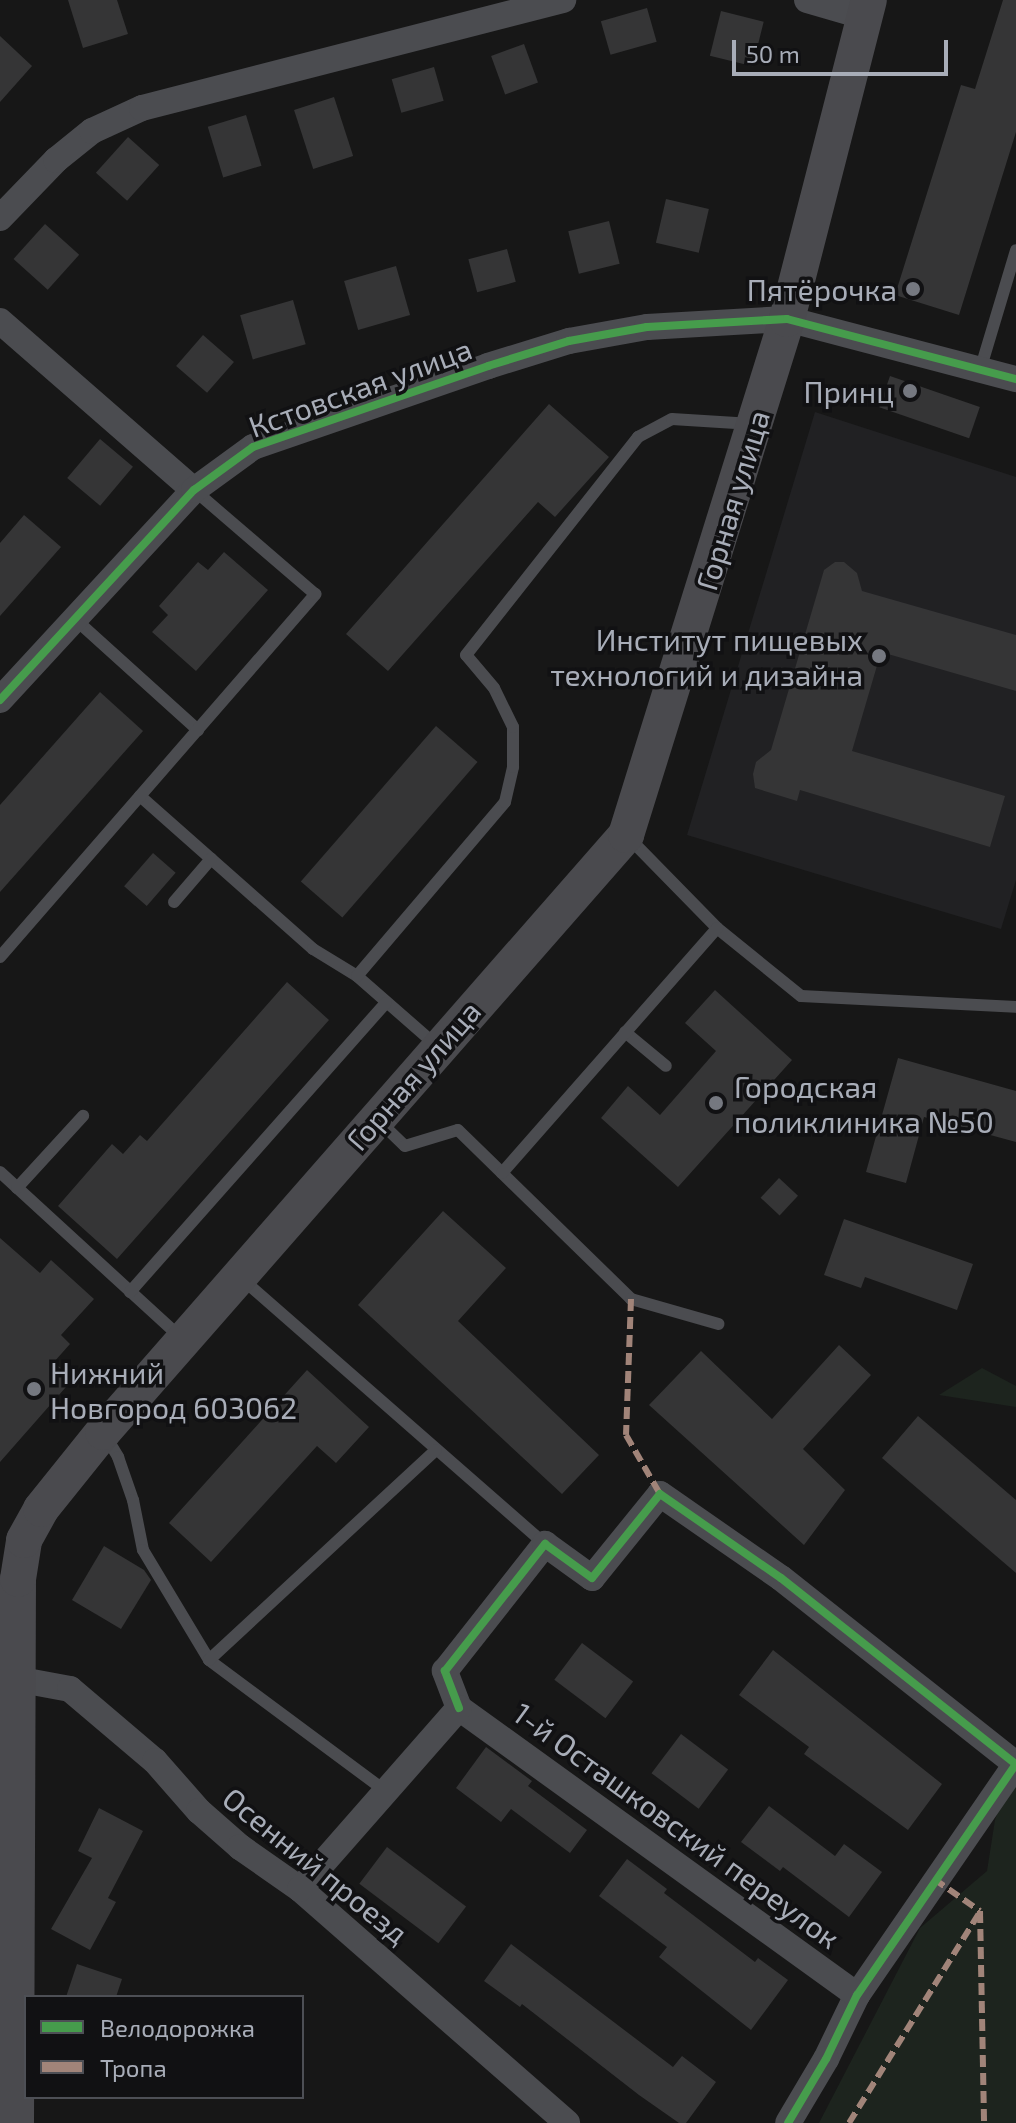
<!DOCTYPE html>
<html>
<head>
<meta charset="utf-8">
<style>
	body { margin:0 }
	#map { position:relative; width:1016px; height:2123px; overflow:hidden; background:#171717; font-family:"Exo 2",sans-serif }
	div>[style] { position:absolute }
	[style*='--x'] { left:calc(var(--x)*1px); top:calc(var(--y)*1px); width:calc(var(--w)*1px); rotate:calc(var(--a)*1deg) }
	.built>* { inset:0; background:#212123 }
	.green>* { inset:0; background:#1d241e }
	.building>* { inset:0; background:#353536; transform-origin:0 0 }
	.service>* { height:12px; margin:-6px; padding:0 6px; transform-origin:6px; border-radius:6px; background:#4b4c50 }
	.minor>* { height:26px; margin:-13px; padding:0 13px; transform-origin:13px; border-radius:13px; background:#4b4c50 }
	.secondary>* { height:36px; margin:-18px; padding:0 18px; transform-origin:18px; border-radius:18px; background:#4a4a4e }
	.quiet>* { height:6px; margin-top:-3px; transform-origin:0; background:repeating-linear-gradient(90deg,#a18479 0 12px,transparent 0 18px) }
	.cycleway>* { height:8px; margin:-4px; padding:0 4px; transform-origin:4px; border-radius:4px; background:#469c4c }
	.dots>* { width:22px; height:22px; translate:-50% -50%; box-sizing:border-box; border:4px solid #111113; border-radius:50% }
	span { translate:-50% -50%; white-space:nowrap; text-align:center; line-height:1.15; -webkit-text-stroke:7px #111113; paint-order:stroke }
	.poi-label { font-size:30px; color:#a8adb8 }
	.right { translate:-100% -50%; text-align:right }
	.left { translate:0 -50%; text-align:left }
	.street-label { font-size:30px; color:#a8adb8 }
	.legend { position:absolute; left:24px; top:1995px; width:280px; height:104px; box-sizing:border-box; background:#111113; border:2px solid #4d4f55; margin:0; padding:10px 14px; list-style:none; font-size:24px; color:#a8adb8 }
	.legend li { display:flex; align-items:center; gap:16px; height:40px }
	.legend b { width:40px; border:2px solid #4d4f55 }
	.scale { position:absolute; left:732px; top:40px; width:216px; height:36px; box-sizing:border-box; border:4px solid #a8adb8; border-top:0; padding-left:10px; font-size:24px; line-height:28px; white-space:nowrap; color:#a8adb8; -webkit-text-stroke:6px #111113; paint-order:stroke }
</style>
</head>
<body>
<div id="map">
	<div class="built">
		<i style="clip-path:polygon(815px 412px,1016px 477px,1016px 880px,1001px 929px,687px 835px)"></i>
	</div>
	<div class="green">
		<i style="clip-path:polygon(982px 1368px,1016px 1386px,1016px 1407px,939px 1395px)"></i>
		<i style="clip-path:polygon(1016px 1761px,1016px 2123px,819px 2123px,920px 1928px,987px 1871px,995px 1820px)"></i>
	</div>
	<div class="building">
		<i style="clip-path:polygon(68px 0,117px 0,128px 34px,83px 48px)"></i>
		<i style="clip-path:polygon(1003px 0,1016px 0,1016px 132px,959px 315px,895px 295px,961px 85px,975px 89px)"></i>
		<i style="left:647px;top:8px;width:35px;height:48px;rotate:74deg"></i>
		<i style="left:721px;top:11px;width:44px;height:46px;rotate:14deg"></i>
		<i style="clip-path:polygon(0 36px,32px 66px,0 102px)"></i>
		<i style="left:524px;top:44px;width:41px;height:35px;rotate:70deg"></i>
		<i style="left:434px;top:67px;width:35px;height:44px;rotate:74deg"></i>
		<i style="left:334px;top:97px;width:62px;height:42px;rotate:72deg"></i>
		<i style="left:246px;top:115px;width:53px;height:40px;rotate:73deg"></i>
		<i style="left:128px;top:137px;width:42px;height:48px;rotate:42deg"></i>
		<i style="left:666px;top:199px;width:44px;height:45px;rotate:13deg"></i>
		<i style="left:609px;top:221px;width:44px;height:42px;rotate:76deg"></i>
		<i style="left:45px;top:224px;width:46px;height:47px;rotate:42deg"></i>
		<i style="left:507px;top:249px;width:34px;height:40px;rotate:75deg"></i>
		<i style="left:396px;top:266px;width:51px;height:54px;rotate:74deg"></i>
		<i style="left:293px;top:300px;width:46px;height:55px;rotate:74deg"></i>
		<i style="left:203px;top:335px;width:41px;height:41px;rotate:41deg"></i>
		<i style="left:890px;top:376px;width:95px;height:33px;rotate:19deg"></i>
		<i style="clip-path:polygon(549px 404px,609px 457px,555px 517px,538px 502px,388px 671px,346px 634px)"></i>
		<i style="left:100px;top:439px;width:43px;height:51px;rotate:40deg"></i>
		<i style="clip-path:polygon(24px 515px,61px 547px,0 616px,0 543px)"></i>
		<i style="clip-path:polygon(224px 552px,268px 590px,196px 671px,152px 632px,168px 615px,159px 606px,198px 562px,208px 570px)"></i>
		<i style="clip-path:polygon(835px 562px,844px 562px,857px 573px,862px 591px,1016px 635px,1016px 691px,881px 652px,852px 751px,1005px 796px,990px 847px,800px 790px,797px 801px,755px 788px,753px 774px,756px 762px,771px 750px,824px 570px)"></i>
		<i style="clip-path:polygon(100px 692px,143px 731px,0 892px,0 805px)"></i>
		<i style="left:436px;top:726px;width:55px;height:206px;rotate:41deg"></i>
		<i style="left:153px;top:853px;width:30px;height:44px;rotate:41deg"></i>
		<i style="clip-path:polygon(287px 982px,329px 1020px,117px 1259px,58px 1206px,112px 1144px,123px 1154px,140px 1135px,147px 1141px)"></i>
		<i style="clip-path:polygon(715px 990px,792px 1060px,678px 1187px,601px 1118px,628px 1086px,660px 1115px,716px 1051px,685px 1023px)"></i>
		<i style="clip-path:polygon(898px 1058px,1016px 1091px,1016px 1142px,924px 1117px,906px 1183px,866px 1172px)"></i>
		<i style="left:779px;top:1178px;width:26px;height:27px;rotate:43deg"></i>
		<i style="clip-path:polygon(443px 1211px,506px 1268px,458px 1321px,599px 1455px,562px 1494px,358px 1305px)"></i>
		<i style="clip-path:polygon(844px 1219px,973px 1264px,957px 1310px,865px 1277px,861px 1288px,824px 1275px)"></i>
		<i style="clip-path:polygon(0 1238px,40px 1273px,51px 1260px,94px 1299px,61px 1335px,70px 1344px,54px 1362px,73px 1379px,0 1462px)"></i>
		<i style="clip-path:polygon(839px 1345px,871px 1375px,803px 1449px,845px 1490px,804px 1545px,649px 1405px,701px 1351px,772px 1419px)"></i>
		<i style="clip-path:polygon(307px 1370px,369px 1427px,336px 1463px,317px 1446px,211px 1562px,169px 1523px)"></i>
		<i style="clip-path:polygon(918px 1416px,1016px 1500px,1016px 1573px,882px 1458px)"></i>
		<i style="clip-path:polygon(104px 1546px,144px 1570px,151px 1580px,121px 1629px,72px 1600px)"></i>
		<i style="left:582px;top:1643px;width:64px;height:46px;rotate:37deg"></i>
		<i style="clip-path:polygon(773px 1650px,942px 1784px,908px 1830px,804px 1754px,809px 1747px,739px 1695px)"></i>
		<i style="left:681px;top:1734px;width:59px;height:49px;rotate:37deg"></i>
		<i style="clip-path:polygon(486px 1747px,532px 1781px,528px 1786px,587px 1830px,570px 1853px,511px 1809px,501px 1822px,456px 1788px)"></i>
		<i style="clip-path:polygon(769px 1806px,835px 1856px,844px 1844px,882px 1872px,849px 1917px,783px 1867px,780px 1871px,741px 1842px)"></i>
		<i style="clip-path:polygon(99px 1808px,143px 1831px,108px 1898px,116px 1902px,90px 1950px,51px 1929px,92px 1858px,78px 1851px)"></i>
		<i style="left:387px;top:1847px;width:99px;height:46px;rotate:37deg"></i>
		<i style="clip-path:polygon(627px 1859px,667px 1889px,664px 1893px,755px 1962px,758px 1958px,788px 1980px,751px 2030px,659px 1957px,667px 1947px,599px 1896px)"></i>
		<i style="clip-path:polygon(511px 1944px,673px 2067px,682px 2056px,716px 2082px,686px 2123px,679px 2123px,639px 2095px,522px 2004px,520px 2007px,484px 1981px)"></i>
		<i style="clip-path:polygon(77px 1964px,122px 1979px,116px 1997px,66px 1997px)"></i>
	</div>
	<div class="service">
		<i style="--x:981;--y:367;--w:122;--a:-73.3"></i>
		<i style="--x:75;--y:619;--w:166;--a:42.1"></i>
		<i style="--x:140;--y:796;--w:231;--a:41.5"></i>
		<i style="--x:313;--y:949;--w:52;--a:31.5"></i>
		<i style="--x:628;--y:837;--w:127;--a:45.6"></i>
		<i style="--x:717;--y:928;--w:108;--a:39"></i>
		<i style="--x:801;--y:996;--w:215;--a:2.9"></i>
		<i style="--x:174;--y:902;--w:57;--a:-49.3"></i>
		<i style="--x:0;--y:957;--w:481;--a:-49"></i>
		<i style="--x:315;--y:594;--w:160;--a:-139.3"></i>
		<i style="--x:625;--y:1032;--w:53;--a:39.7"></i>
		<i style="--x:437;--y:1046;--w:106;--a:-138.8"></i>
		<i style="--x:357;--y:976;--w:228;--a:-49.6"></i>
		<i style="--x:505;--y:802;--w:36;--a:-77"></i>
		<i style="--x:513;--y:767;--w:40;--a:-90"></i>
		<i style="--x:513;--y:727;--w:43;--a:-116"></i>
		<i style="--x:494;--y:688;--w:43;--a:-130.3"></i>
		<i style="--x:466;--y:655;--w:278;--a:-51.7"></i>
		<i style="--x:638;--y:437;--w:38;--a:-28"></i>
		<i style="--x:672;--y:419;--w:80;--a:3.6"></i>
		<i style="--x:378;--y:1120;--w:37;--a:44"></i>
		<i style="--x:405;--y:1146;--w:55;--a:-16.8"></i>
		<i style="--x:458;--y:1130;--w:242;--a:44.3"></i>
		<i style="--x:631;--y:1299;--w:91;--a:15.9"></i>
		<i style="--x:0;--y:1172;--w:246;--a:42.5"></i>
		<i style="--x:502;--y:1173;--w:326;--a:-48.7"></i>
		<i style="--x:17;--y:1188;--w:98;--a:-47.5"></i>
		<i style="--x:241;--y:1278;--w:404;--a:41.2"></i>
		<i style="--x:130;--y:1292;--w:386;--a:-48.5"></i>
		<i style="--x:105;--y:1435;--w:26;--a:59"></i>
		<i style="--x:118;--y:1457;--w:46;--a:70.8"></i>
		<i style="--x:133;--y:1500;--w:51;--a:78.7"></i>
		<i style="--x:143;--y:1550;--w:128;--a:59"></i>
		<i style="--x:209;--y:1660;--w:218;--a:36.6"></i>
		<i style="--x:209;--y:1660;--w:309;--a:-42.8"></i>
	</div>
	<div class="minor">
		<i style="--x:807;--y:0;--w:61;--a:16.1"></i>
		<i style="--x:0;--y:218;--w:81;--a:-46"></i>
		<i style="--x:56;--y:160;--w:46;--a:-38.9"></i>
		<i style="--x:92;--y:131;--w:55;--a:-24.7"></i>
		<i style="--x:142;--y:108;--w:435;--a:-14.4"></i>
		<i style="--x:0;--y:321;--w:257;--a:41.1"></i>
		<i style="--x:0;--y:700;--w:286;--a:-47.3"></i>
		<i style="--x:194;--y:490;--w:73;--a:-36.1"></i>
		<i style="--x:253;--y:447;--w:249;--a:-19"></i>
		<i style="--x:488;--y:366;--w:85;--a:-17.2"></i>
		<i style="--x:569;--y:341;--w:79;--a:-10.2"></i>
		<i style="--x:647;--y:327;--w:140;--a:-3.3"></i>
		<i style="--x:787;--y:319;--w:237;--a:14.7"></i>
		<i style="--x:16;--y:1679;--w:55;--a:10.5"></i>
		<i style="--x:70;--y:1689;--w:111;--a:40.3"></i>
		<i style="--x:155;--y:1761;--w:67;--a:48.7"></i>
		<i style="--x:199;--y:1811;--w:55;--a:41.3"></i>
		<i style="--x:240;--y:1847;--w:73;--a:35"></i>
		<i style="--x:300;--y:1889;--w:355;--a:41.2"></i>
		<i style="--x:459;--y:1708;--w:40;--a:-111"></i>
		<i style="--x:445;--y:1671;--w:162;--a:-51.8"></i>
		<i style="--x:545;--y:1544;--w:58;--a:35.9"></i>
		<i style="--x:592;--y:1578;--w:108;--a:-51"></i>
		<i style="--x:660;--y:1494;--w:147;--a:34.8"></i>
		<i style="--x:781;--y:1578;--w:300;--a:38.4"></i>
		<i style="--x:1016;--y:1764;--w:280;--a:124.5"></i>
		<i style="--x:857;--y:1995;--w:71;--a:115.8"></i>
		<i style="--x:826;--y:2059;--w:74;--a:120.7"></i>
		<i style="--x:459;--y:1708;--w:491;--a:35.8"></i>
		<i style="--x:300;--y:1889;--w:241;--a:-48.7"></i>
	</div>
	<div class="secondary">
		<i style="--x:16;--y:2123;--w:544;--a:-89.79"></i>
		<i style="--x:18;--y:1579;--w:39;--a:-81"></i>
		<i style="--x:24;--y:1540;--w:35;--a:-61"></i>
		<i style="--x:41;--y:1509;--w:99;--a:-51.2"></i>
		<i style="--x:103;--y:1432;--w:794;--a:-48.78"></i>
		<i style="--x:626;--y:835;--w:541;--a:-72.67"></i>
		<i style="--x:787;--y:319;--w:329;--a:-75.6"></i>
	</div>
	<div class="quiet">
		<i style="--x:631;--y:1299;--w:136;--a:92.1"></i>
		<i style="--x:626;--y:1435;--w:68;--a:60"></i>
		<i style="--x:934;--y:1879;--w:56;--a:34.8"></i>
		<i style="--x:980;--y:1911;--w:212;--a:88.9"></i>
		<i style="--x:849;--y:2123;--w:248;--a:-58.2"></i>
	</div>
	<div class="cycleway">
		<i style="--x:0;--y:700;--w:286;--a:-47.3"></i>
		<i style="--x:194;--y:490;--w:73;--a:-36.1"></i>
		<i style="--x:253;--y:447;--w:249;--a:-19"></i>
		<i style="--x:488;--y:366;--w:85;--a:-17.2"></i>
		<i style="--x:569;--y:341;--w:79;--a:-10.2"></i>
		<i style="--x:647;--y:327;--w:140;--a:-3.3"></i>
		<i style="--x:787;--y:319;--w:237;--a:14.7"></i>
		<i style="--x:459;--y:1708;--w:40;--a:-111"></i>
		<i style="--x:445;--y:1671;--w:162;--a:-51.8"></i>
		<i style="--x:545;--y:1544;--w:58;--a:35.9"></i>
		<i style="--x:592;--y:1578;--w:108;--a:-51"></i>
		<i style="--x:660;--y:1494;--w:147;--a:34.8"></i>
		<i style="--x:781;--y:1578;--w:300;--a:38.4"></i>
		<i style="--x:1016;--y:1764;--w:280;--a:124.5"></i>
		<i style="--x:857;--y:1995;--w:71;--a:115.8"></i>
		<i style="--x:826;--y:2059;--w:74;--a:120.7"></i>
	</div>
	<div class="dots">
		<i style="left:913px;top:289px;background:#757880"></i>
		<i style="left:910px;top:391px;background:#757880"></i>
		<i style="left:879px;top:656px;background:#757880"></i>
		<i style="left:716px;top:1103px;background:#757880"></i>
		<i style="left:34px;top:1389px;background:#757880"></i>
	</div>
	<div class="poi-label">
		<span class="right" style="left:897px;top:289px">Пятёрочка</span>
		<span class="right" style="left:894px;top:391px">Принц</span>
		<span class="right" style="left:863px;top:656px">Институт пищевых<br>технологий и дизайна</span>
		<span class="left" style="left:734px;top:1103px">Городская<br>поликлиника №50</span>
		<span class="left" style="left:50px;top:1389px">Нижний<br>Новгород 603062</span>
	</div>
	<div class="street-label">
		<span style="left:360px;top:387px;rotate:-20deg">Кстовская улица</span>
		<span style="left:732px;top:500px;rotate:-73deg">Горная улица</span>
		<span style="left:413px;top:1075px;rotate:-49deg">Горная улица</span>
		<span style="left:677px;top:1825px;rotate:36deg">1-й Осташковский переулок</span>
		<span style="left:316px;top:1865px;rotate:39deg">Осенний проезд</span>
	</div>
	<ul class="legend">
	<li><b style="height:10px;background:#469c4c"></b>Велодорожка</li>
	<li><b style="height:10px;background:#a18479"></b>Тропа</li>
	</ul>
	<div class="scale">50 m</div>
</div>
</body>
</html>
